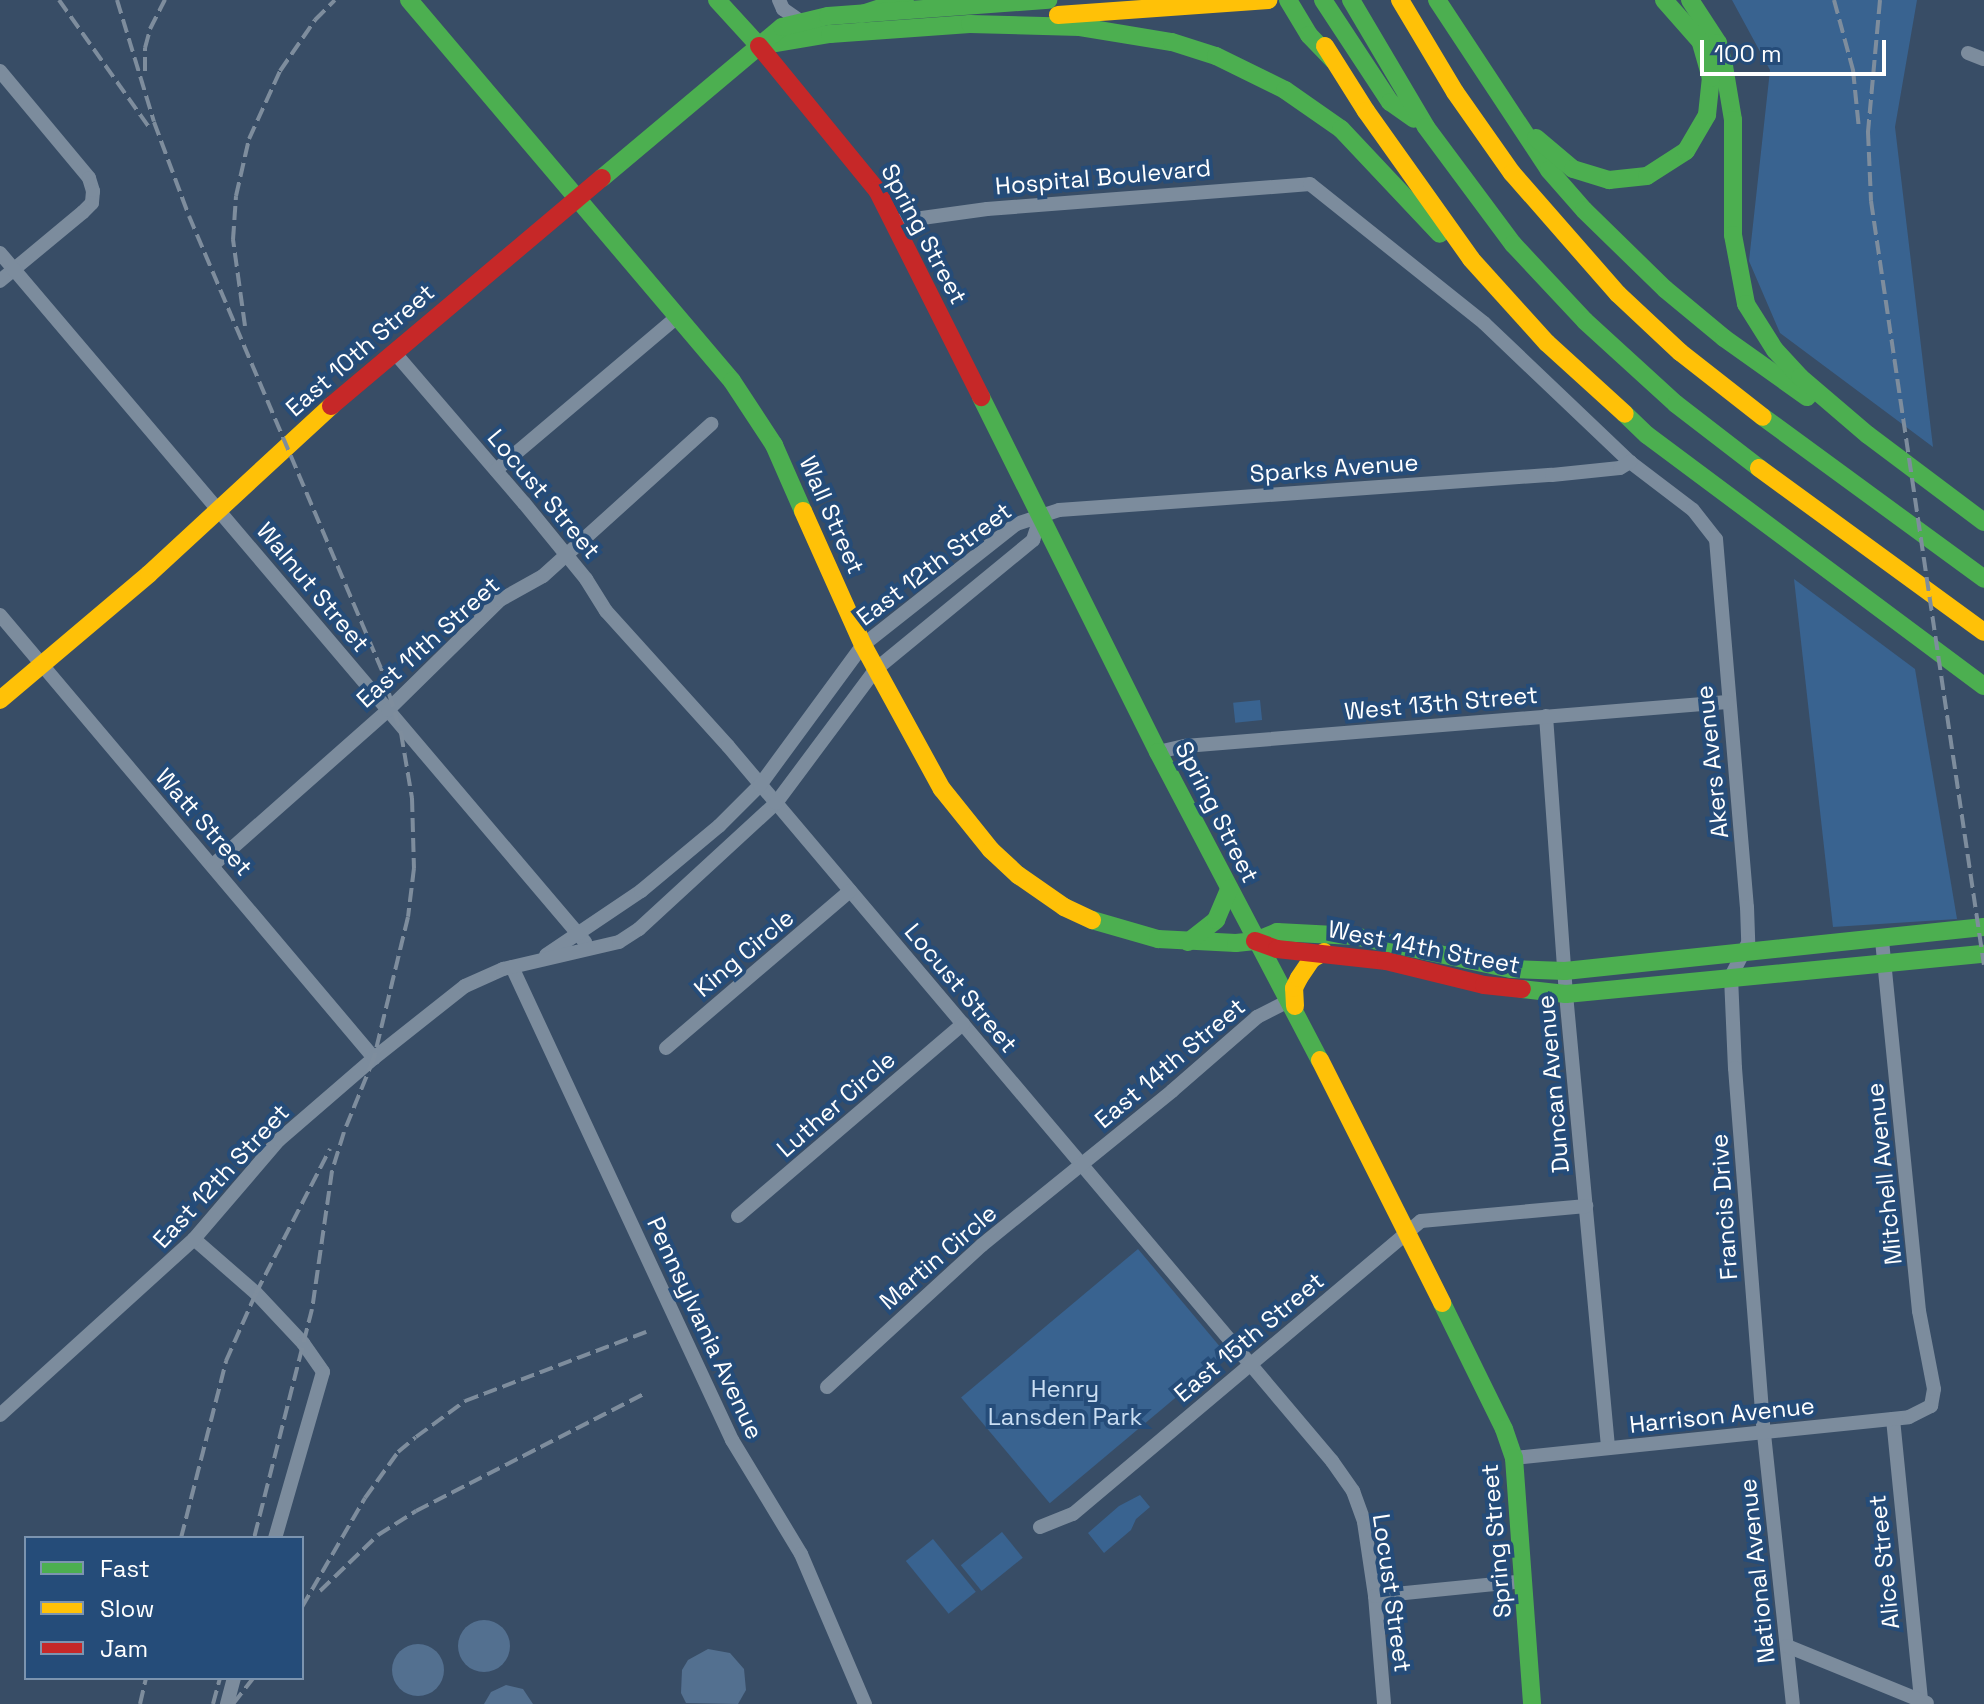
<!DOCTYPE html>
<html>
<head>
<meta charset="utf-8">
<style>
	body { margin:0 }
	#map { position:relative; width:1984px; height:1704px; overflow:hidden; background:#384d66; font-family:"Space Grotesk",sans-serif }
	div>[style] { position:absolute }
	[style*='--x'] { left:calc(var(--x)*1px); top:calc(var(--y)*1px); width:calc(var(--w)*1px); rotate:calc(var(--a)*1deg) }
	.green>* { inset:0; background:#396390; transform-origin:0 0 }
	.water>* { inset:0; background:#537090 }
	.round { border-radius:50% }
	.street>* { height:14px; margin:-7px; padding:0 7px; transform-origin:7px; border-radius:7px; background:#7c8c9d }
	.fast>* { height:18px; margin:-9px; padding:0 9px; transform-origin:9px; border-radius:9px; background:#4caf50 }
	.slow>* { height:18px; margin:-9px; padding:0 9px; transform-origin:9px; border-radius:9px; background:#ffc107 }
	.jam>* { height:18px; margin:-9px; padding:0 9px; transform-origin:9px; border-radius:9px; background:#c62828 }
	.rail>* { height:4px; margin-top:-2px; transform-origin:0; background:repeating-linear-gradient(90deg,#7e8d9d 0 14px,transparent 0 20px) }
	span { translate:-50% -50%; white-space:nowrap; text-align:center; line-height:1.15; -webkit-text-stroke:8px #254c79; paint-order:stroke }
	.street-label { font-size:24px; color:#fff }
	.park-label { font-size:24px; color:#cadef3 }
	.legend { position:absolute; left:24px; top:1536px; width:280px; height:144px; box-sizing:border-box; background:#254c79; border:2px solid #7c94af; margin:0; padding:10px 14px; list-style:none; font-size:24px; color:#fff }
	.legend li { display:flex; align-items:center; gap:16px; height:40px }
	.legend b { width:40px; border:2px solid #7c94af }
	.scale { position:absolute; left:1700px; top:40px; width:186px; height:36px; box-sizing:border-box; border:4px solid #fff; border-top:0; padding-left:10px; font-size:24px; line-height:28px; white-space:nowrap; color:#fff; -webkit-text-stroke:6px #254c79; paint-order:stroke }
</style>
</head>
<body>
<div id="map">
	<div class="green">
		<i style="clip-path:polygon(1732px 0,1917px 0,1895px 127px,1933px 447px,1780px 333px,1749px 261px,1770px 70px)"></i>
		<i style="clip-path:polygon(1794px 579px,1915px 669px,1957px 919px,1833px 927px)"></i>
		<i style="left:1260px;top:700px;width:20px;height:27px;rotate:84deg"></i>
		<i style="left:1138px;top:1249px;width:138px;height:231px;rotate:50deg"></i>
		<i style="clip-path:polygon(1140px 1495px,1150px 1507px,1136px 1519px,1131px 1530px,1104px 1553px,1088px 1533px,1119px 1506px)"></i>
		<i style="left:1002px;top:1532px;width:33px;height:53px;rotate:51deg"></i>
		<i style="left:933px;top:1539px;width:68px;height:35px;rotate:51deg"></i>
	</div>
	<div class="water">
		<i class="round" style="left:458px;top:1620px;width:52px;height:52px"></i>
		<i class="round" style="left:392px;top:1644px;width:52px;height:52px"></i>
		<i style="clip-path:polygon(708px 1649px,730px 1653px,744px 1669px,746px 1690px,738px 1704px,686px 1703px,681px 1693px,682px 1670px,688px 1660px)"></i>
		<i style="clip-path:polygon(506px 1685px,523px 1689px,533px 1704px,484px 1704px,491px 1692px)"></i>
	</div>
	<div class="street">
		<i style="--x:779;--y:0;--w:10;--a:66"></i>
		<i style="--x:783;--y:9;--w:21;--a:35"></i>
		<i style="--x:1968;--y:53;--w:17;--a:21"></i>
		<i style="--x:0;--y:71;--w:139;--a:50.2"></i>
		<i style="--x:89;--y:178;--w:14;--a:73"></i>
		<i style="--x:93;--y:191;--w:12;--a:95"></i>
		<i style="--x:92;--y:203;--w:13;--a:135"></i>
		<i style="--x:83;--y:212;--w:108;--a:140.3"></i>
		<i style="--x:893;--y:222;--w:95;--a:-7.9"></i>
		<i style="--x:987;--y:209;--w:324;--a:-4.4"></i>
		<i style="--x:1310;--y:184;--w:223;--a:38.6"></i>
		<i style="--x:1484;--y:323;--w:202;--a:43.6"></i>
		<i style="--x:1630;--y:462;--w:79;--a:37.3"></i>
		<i style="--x:1693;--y:510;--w:37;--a:52"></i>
		<i style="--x:1716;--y:539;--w:369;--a:85.2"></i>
		<i style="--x:1747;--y:907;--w:36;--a:88"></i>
		<i style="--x:1748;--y:943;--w:38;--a:117"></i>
		<i style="--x:1731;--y:977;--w:91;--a:87.5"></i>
		<i style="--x:1735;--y:1068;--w:367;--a:85.5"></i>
		<i style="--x:1764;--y:1434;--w:272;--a:83.9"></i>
		<i style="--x:0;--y:253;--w:904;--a:49.67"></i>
		<i style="--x:394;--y:352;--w:199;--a:49.3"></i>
		<i style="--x:524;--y:503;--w:98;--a:50.8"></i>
		<i style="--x:586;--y:579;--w:38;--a:58"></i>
		<i style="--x:606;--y:611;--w:182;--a:47.9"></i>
		<i style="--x:728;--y:746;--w:936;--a:49.81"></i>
		<i style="--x:1332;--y:1461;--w:37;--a:55"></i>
		<i style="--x:1353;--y:1491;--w:33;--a:70"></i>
		<i style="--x:1364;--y:1522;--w:75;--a:81.5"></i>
		<i style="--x:1375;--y:1596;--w:108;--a:85.2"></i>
		<i style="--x:496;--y:470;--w:238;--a:-40.2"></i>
		<i style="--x:0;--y:615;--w:580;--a:49.83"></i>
		<i style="--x:1546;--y:716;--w:279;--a:85.9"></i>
		<i style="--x:1566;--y:994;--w:456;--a:84.7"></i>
		<i style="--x:1158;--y:752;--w:28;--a:-13"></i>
		<i style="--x:1185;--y:746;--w:544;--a:-4.64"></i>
		<i style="--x:213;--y:865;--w:234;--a:-41.5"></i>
		<i style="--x:388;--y:710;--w:157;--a:-44.5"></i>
		<i style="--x:500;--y:600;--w:49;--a:-29.2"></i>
		<i style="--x:543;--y:576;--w:227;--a:-42.1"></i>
		<i style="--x:546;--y:955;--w:115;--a:-34"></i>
		<i style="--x:641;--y:891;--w:102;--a:-39.8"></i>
		<i style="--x:719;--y:826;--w:58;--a:-45"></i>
		<i style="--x:760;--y:785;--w:174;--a:-53.7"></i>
		<i style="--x:863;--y:645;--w:195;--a:-38.3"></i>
		<i style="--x:1016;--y:524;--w:45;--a:-18"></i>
		<i style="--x:1059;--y:510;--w:494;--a:-4.1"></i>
		<i style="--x:1552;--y:475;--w:68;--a:-5.9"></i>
		<i style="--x:1620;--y:468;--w:12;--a:-31"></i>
		<i style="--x:512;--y:967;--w:522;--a:65.06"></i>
		<i style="--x:732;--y:1440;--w:133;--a:58.8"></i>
		<i style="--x:801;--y:1554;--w:163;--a:66.9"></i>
		<i style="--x:666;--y:1048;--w:242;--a:-40.5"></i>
		<i style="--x:738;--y:1216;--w:296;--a:-40.5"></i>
		<i style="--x:194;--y:1239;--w:82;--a:41.1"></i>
		<i style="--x:256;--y:1293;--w:69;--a:46.8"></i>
		<i style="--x:303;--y:1343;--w:35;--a:55"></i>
		<i style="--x:323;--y:1372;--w:173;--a:106.1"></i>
		<i style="--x:827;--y:1387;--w:210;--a:-42.5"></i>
		<i style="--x:982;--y:1245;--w:245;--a:-39"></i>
		<i style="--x:1172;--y:1091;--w:113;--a:-41"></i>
		<i style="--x:1257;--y:1017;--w:37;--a:-27"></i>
		<i style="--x:0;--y:1415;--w:262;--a:-42.2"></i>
		<i style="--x:194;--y:1239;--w:130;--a:-49.4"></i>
		<i style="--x:279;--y:1140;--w:125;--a:-40.8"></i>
		<i style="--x:374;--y:1058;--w:116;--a:-38.4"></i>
		<i style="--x:465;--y:986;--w:42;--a:-24.1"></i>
		<i style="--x:503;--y:969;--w:119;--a:-13.1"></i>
		<i style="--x:619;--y:942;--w:24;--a:-33"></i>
		<i style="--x:639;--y:929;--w:186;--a:-42.6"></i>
		<i style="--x:776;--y:803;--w:166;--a:-53.3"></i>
		<i style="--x:875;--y:670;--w:205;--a:-39.4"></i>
		<i style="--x:1033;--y:540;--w:25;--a:-72"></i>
		<i style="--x:1893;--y:1419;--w:282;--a:84.3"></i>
		<i style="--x:1514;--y:1458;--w:397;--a:-5.9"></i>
		<i style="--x:1909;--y:1417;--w:25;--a:-27"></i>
		<i style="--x:1931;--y:1406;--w:17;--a:-80"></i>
		<i style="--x:1934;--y:1389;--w:79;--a:-100.9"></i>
		<i style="--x:1919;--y:1311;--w:375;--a:-95.7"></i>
		<i style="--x:1040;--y:1527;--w:35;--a:-22"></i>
		<i style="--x:1073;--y:1514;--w:455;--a:-40.1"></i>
		<i style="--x:1421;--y:1221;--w:166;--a:-5.2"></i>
		<i style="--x:1375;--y:1596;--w:150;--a:-5.7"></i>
		<i style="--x:1787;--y:1646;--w:151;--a:22.2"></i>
		<i style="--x:227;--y:1704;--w:27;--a:-75"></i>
	</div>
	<div class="fast">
		<i style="--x:409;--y:0;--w:499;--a:49.7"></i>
		<i style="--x:732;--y:381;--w:77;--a:56.7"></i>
		<i style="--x:774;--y:445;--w:72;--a:66.3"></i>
		<i style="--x:717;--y:0;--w:62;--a:47.6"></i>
		<i style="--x:1288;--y:0;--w:41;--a:59"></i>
		<i style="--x:1309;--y:35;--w:35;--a:46"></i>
		<i style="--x:1323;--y:0;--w:122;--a:56.7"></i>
		<i style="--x:1390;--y:102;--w:29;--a:35"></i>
		<i style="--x:1351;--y:0;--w:147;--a:59.4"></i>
		<i style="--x:1426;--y:127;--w:146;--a:53.4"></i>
		<i style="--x:1513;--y:244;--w:105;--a:46.9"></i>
		<i style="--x:1585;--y:321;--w:123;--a:42.4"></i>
		<i style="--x:1676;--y:404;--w:105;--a:37.6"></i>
		<i style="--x:1437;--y:0;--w:204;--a:56.6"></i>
		<i style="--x:1549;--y:170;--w:53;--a:48.8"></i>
		<i style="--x:1584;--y:210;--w:113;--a:44.3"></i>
		<i style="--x:1665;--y:289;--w:77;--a:39.7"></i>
		<i style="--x:1724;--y:338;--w:102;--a:35.4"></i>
		<i style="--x:1690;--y:0;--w:51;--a:56.9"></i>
		<i style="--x:1718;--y:43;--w:24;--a:75"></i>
		<i style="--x:1724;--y:66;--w:55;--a:80.5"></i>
		<i style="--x:1733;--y:120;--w:115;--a:90"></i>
		<i style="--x:1733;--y:235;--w:70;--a:79.3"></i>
		<i style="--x:1746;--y:304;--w:54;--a:57.8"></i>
		<i style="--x:1775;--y:350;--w:37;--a:47"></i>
		<i style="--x:1800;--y:377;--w:89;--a:40.5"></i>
		<i style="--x:1868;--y:435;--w:145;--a:36.9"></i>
		<i style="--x:862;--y:14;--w:45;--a:-18"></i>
		<i style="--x:759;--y:46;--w:72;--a:-9.6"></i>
		<i style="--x:830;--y:34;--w:140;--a:-4.1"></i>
		<i style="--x:970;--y:24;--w:110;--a:1.6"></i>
		<i style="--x:1080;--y:27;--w:93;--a:9.3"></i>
		<i style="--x:1172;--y:42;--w:46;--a:17.7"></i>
		<i style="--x:1216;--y:56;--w:77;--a:26.2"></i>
		<i style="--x:1285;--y:90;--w:68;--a:34.9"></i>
		<i style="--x:1341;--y:129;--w:144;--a:46.7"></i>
		<i style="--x:1536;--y:138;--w:48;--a:40"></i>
		<i style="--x:1573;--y:169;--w:38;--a:17"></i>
		<i style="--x:1609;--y:180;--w:38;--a:-6"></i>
		<i style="--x:1647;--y:176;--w:46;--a:-32.7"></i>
		<i style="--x:1686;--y:151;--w:42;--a:-59.7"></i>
		<i style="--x:1707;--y:115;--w:37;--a:-84"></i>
		<i style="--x:1711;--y:78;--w:37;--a:-106"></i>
		<i style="--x:1701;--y:42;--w:56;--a:-131.4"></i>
		<i style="--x:602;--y:178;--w:235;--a:-40"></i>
		<i style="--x:782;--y:27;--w:47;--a:-13.4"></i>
		<i style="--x:828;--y:16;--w:221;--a:-4.2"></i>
		<i style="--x:981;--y:397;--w:397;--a:63.5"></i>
		<i style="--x:1158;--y:752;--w:348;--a:62.3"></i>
		<i style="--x:1625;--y:414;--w:30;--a:44"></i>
		<i style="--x:1647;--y:435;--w:420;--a:36.7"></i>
		<i style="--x:1763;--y:417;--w:274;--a:36.2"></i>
		<i style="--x:1092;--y:920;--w:69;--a:16.1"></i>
		<i style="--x:1158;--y:939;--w:78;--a:2.9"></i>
		<i style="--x:1236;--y:943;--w:19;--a:-6"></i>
		<i style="--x:1255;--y:941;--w:24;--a:-22"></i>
		<i style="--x:1277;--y:932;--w:77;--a:3"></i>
		<i style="--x:1354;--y:936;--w:160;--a:11.9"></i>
		<i style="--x:1511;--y:969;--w:54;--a:2.1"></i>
		<i style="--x:1565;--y:971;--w:421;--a:-6"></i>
		<i style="--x:1188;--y:942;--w:36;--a:-38"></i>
		<i style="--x:1216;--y:920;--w:34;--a:-67"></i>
		<i style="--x:1522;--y:989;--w:44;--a:6.5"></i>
		<i style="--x:1566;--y:994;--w:420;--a:-5.5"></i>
		<i style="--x:1442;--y:1303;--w:140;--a:63.8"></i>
		<i style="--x:1504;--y:1429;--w:31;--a:71"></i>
		<i style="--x:1514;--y:1458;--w:247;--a:85.8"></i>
	</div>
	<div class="slow">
		<i style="--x:1400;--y:0;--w:107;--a:59.1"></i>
		<i style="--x:1455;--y:92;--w:99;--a:54.9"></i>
		<i style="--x:1512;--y:173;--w:161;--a:48.8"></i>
		<i style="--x:1618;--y:294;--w:85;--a:43.1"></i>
		<i style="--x:1680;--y:352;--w:105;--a:38.1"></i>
		<i style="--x:1058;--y:15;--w:211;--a:-4.1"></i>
		<i style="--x:1325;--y:46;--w:77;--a:57.8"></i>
		<i style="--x:1366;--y:111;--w:181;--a:54.6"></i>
		<i style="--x:1471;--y:259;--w:113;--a:47.9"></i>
		<i style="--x:1547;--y:343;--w:105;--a:42.3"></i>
		<i style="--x:1759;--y:468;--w:278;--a:36.1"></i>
		<i style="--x:803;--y:511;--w:147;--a:65.9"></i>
		<i style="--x:863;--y:645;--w:164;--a:61.3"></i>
		<i style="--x:942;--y:789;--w:78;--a:51.2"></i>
		<i style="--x:991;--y:850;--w:37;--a:43"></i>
		<i style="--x:1018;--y:875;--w:56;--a:34.8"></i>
		<i style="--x:1064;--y:907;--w:31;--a:25"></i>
		<i style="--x:0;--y:700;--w:195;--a:-40.2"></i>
		<i style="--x:149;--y:574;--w:248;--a:-42.7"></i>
		<i style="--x:1295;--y:1006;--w:18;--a:-93"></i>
		<i style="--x:1294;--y:988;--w:11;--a:-63"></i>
		<i style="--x:1299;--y:978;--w:23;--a:-56"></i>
		<i style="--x:1312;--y:959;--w:14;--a:-30"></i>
		<i style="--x:1320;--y:1060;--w:272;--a:63.3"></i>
	</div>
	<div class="jam">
		<i style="--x:759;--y:46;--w:186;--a:50.7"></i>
		<i style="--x:877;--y:190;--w:232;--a:63.3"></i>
		<i style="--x:331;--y:406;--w:354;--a:-40.1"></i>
		<i style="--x:1255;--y:941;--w:23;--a:20"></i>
		<i style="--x:1277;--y:949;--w:110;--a:6.3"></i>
		<i style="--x:1386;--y:961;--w:101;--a:13.8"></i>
		<i style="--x:1484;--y:985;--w:38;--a:6"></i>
	</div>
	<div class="rail">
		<i style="--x:59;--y:0;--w:156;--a:54.7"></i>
		<i style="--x:117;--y:0;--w:127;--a:73.1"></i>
		<i style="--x:154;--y:122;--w:100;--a:69.6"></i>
		<i style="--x:189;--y:216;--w:497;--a:67"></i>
		<i style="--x:383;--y:674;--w:62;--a:73"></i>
		<i style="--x:401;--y:733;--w:66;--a:80.4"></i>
		<i style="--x:412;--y:798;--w:70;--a:88.4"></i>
		<i style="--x:414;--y:868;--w:49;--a:97"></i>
		<i style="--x:408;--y:917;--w:145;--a:103.6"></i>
		<i style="--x:374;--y:1058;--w:80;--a:112.1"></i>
		<i style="--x:344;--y:1132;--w:41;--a:107.1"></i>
		<i style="--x:332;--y:1171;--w:139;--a:98.2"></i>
		<i style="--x:312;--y:1309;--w:236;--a:104.2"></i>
		<i style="--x:1834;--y:0;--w:73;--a:74.8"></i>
		<i style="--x:1853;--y:70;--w:59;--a:84.2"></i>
		<i style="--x:1880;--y:0;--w:133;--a:95.2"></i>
		<i style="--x:1868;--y:132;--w:69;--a:87.5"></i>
		<i style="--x:1871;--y:201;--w:772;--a:81.59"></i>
		<i style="--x:145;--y:71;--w:23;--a:-90"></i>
		<i style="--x:145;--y:48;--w:20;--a:-75"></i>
		<i style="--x:150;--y:29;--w:33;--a:-63"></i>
		<i style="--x:245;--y:326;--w:87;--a:-97.9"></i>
		<i style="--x:233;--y:240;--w:44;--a:-86.1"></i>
		<i style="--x:236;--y:196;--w:58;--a:-77.2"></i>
		<i style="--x:249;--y:139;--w:75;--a:-65.5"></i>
		<i style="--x:280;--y:71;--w:62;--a:-55.5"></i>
		<i style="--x:315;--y:20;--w:28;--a:-45"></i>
		<i style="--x:181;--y:1538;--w:183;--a:-75.7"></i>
		<i style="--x:226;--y:1361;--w:74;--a:-66.2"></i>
		<i style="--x:256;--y:1293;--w:162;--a:-62.8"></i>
		<i style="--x:320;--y:1591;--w:81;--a:-44"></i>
		<i style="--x:378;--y:1535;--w:45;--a:-32.3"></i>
		<i style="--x:416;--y:1511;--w:259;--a:-27.2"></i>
		<i style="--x:302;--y:1607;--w:126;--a:-60"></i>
		<i style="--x:365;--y:1498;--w:57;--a:-54.3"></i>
		<i style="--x:398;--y:1452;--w:23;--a:-40"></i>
		<i style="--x:416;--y:1437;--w:61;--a:-36.3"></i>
		<i style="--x:465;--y:1401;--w:194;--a:-20.9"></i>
		<i style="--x:140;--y:1704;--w:27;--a:-77"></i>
		<i style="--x:213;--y:1704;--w:27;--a:-75"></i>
		<i style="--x:233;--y:1704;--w:33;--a:-52"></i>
	</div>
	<div class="street-label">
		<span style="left:1103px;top:177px;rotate:-5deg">Hospital Boulevard</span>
		<span style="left:924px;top:234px;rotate:62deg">Spring Street</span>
		<span style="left:360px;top:350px;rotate:-41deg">East 10th Street</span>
		<span style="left:1334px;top:468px;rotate:-4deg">Sparks Avenue</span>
		<span style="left:544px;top:494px;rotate:50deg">Locust Street</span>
		<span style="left:832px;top:515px;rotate:66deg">Wall Street</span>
		<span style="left:934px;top:564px;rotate:-37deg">East 12th Street</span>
		<span style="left:313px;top:587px;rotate:50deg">Walnut Street</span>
		<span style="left:428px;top:642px;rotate:-42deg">East 11th Street</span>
		<span style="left:1441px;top:703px;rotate:-5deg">West 13th Street</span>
		<span style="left:1712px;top:762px;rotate:-96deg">Akers Avenue</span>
		<span style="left:1217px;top:812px;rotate:63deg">Spring Street</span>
		<span style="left:204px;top:822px;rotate:49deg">Watt Street</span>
		<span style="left:1424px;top:947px;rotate:11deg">West 14th Street</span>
		<span style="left:744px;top:953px;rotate:-40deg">King Circle</span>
		<span style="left:961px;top:988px;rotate:50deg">Locust Street</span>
		<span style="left:1170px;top:1063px;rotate:-40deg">East 14th Street</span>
		<span style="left:1553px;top:1084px;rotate:-95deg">Duncan Avenue</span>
		<span style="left:836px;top:1104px;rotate:-41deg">Luther Circle</span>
		<span style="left:1884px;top:1174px;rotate:-96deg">Mitchell Avenue</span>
		<span style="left:221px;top:1176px;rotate:-47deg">East 12th Street</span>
		<span style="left:1724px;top:1207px;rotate:-94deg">Francis Drive</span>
		<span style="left:938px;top:1257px;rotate:-41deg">Martin Circle</span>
		<span style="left:705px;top:1328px;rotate:65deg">Pennsylvania Avenue</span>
		<span style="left:1249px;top:1337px;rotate:-40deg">East 15th Street</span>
		<span style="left:1722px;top:1415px;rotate:-6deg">Harrison Avenue</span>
		<span style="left:1496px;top:1541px;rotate:-95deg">Spring Street</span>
		<span style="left:1884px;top:1562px;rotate:-96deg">Alice Street</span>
		<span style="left:1757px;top:1571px;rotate:-96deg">National Avenue</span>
		<span style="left:1392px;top:1593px;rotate:82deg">Locust Street</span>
	</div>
	<div class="park-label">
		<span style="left:1065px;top:1403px">Henry<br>Lansden Park</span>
	</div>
	<ul class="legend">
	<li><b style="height:10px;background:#4caf50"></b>Fast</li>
	<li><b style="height:10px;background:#ffc107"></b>Slow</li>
	<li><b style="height:10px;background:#c62828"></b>Jam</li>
	</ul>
	<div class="scale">100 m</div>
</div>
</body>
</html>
